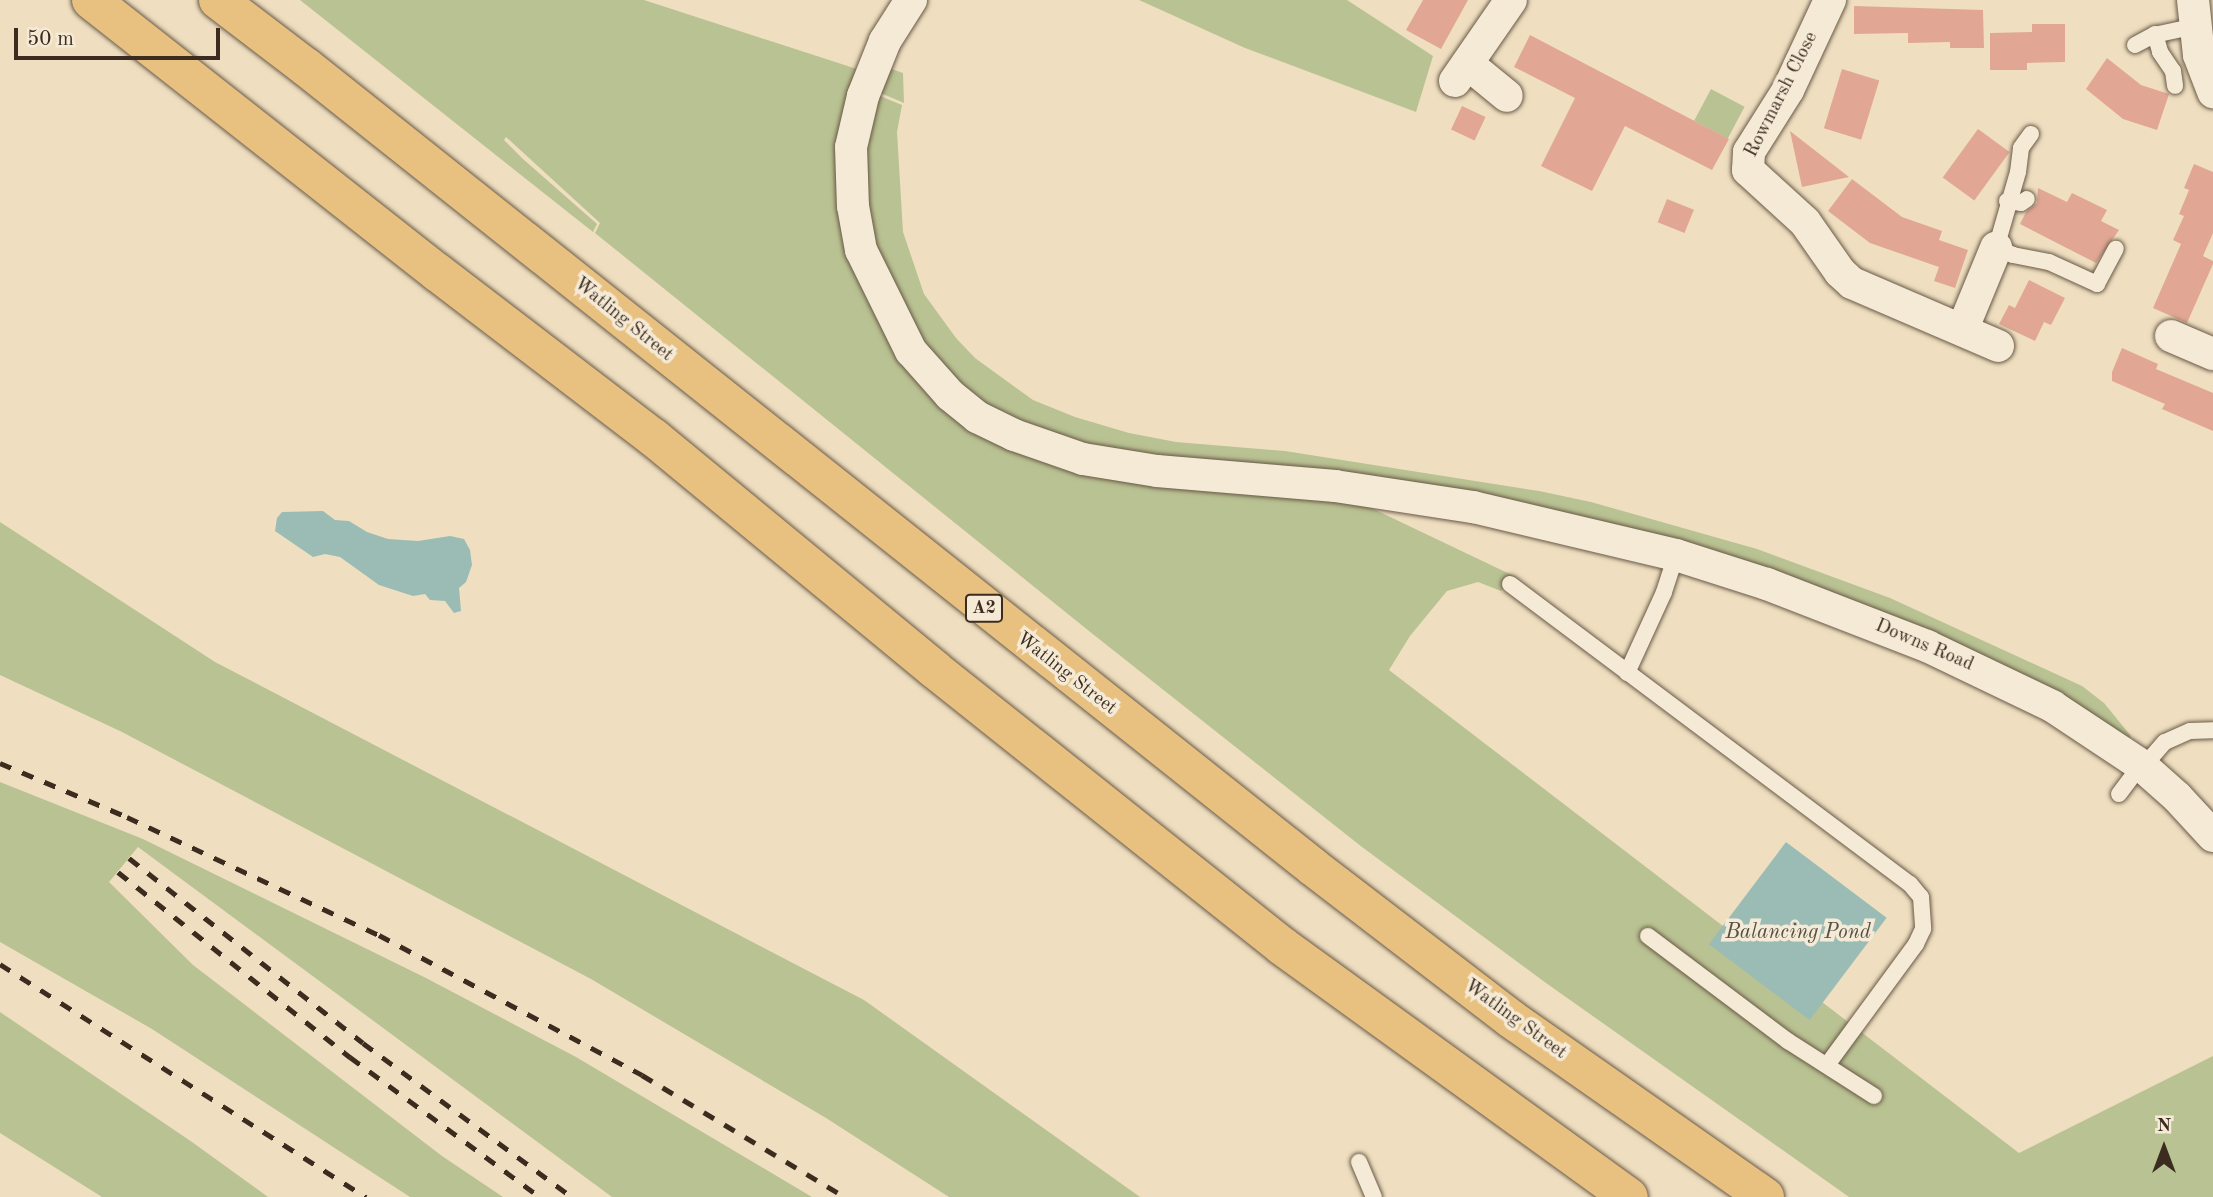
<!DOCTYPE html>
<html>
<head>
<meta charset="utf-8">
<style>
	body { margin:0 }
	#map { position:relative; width:2213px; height:1197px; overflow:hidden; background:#efdfc0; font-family:"Old Standard TT",serif }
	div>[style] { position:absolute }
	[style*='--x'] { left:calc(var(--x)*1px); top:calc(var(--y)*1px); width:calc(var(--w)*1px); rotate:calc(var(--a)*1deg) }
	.green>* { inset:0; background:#b9c292; transform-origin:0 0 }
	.water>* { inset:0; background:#9abcb5; transform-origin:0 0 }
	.building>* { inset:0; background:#e1a794; transform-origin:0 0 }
	.roads { filter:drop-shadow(0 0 2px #695947) drop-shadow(0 0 2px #695947) }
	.service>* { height:16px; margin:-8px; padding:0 8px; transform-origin:8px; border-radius:8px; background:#f5ead6 }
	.minor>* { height:32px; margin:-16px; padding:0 16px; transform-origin:16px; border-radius:16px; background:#f5ead6 }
	.trunk>* { height:38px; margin:-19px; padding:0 19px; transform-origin:19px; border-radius:19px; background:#e8c080 }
	.rail>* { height:5px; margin-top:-2.5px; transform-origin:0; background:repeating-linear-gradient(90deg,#3c2c1f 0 12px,transparent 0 24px) }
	span { translate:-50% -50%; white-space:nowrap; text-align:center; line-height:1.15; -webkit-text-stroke:7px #f5ead6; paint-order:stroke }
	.shield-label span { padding:2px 5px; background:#f5ead6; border:2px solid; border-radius:5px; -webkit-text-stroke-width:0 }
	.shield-label { font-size:18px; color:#3c2c1f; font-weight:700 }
	.street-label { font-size:19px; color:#3c2c1f }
	.water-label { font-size:21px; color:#545044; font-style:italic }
	.north { position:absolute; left:2129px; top:1113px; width:70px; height:70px; -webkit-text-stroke:5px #f5ead6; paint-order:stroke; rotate:0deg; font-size:19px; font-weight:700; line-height:28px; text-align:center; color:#3c2c1f }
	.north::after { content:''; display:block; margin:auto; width:24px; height:32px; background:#3c2c1f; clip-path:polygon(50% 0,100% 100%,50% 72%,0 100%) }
	.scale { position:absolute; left:14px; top:28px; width:206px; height:32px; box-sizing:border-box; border:4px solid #3c2c1f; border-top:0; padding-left:9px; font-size:21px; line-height:24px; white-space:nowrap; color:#3c2c1f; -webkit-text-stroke:5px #f5ead6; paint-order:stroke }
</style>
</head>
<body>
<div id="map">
	<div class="green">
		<i style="clip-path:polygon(300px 0,644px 0,860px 70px,850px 233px,972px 423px,1340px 493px,1516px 577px,1501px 591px,1478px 582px,1447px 591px,1410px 636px,1389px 670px,2019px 1153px,2213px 1056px,2213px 1197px,1849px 1197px,1546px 983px,1362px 847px,1094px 635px,595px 233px,600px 223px,506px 137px,504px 140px,523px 159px,597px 224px,593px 232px)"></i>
		<i style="clip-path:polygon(1139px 0,1347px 0,1433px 56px,1416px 112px,1245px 48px)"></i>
		<i style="clip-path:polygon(889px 68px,903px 73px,904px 103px,876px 91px)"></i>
		<i style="left:1711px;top:89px;width:38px;height:36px;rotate:28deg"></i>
		<i style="clip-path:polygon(875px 94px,902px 105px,897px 132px,903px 232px,924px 294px,956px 338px,975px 358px,1033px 400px,1075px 417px,1129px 433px,1176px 442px,1285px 451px,1539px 491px,1591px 502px,1757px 549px,1890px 598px,2082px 686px,2104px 703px,2131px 736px,2127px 741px,1783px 579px,1125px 460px,972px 402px,890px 304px,859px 188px)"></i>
		<i style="clip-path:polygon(0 522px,215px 662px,864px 1000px,1140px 1197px,949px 1197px,826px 1118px,591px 979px,122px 732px,0 675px)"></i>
		<i style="clip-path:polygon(0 782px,143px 839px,426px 978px,576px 1057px,812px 1197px,612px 1197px,138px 847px,109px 882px,193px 965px,442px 1156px,503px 1197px,410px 1197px,152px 1029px,0 942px)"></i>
		<i style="clip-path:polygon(0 1012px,192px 1142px,268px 1197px,102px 1197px,0 1133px)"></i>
	</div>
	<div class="water">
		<i style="clip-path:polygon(323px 511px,335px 520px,349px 521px,367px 532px,388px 539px,418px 541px,450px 536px,464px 539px,470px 550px,472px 565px,466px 582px,459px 588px,461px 611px,454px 613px,445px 601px,430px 600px,425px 594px,413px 596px,379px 585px,340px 557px,325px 554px,313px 557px,275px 531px,277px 518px,282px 512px)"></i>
		<i style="left:1786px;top:842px;width:126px;height:128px;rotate:37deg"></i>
	</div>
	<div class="building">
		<i style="clip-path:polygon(1423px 0,1468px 0,1441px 49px,1406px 30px)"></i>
		<i style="clip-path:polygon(1854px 6px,1983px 10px,1984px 48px,1950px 48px,1950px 42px,1908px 43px,1908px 33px,1854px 34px)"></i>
		<i style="clip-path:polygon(2032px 24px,2065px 24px,2065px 62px,2027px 63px,2027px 70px,1990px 70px,1990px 33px,2032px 32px)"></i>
		<i style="clip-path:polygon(1530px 35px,1729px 139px,1712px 170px,1625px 126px,1592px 191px,1541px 166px,1575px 98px,1514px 67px)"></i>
		<i style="clip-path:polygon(2107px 58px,2141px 85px,2169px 94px,2157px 130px,2123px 119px,2086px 89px)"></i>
		<i style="left:1842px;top:69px;width:39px;height:62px;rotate:17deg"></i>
		<i style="left:1462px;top:106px;width:26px;height:26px;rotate:25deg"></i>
		<i style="left:1978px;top:129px;width:39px;height:60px;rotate:36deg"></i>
		<i style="clip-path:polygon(1790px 131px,1849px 177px,1802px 187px)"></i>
		<i style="clip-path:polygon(2194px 164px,2213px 172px,2213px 233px,2203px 256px,2213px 261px,2213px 264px,2187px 323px,2153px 308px,2181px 244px,2173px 240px,2184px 216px,2179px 214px,2189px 190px,2184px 188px)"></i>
		<i style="clip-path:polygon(1852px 179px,1902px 217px,1942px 231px,1939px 240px,1968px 250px,1955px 288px,1934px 281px,1939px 267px,1870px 243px,1828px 211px)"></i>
		<i style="clip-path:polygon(2038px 188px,2067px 202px,2072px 193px,2107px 210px,2101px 221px,2119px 230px,2096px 263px,2020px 224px,2026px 212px,2037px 203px)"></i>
		<i style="left:1667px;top:199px;width:29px;height:25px;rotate:22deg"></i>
		<i style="clip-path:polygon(2029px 280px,2065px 298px,2051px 325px,2044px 322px,2035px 341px,1999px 324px,2009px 305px,2015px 308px)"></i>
		<i style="clip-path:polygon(2122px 348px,2158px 364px,2156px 369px,2213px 393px,2213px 431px,2162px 409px,2165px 404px,2112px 381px,2112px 372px)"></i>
	</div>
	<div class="roads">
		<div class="service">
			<i style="--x:2155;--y:34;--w:19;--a:74"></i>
			<i style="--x:2160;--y:52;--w:23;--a:56"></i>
			<i style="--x:2173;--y:71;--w:15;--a:82"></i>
			<i style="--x:2135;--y:45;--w:21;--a:-28"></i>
			<i style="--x:2154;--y:35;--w:43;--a:-12.1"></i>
			<i style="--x:2031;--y:134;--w:17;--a:126"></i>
			<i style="--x:2021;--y:148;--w:24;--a:97"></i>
			<i style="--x:2018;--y:172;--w:79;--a:106.1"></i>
			<i style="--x:1996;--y:248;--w:18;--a:22"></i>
			<i style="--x:2013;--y:255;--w:37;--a:11"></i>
			<i style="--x:2049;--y:262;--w:53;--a:24.6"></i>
			<i style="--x:2097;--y:284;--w:40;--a:-62"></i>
			<i style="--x:2007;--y:201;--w:14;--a:8"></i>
			<i style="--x:2021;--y:203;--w:7;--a:-34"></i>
			<i style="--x:1510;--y:584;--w:500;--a:36.9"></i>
			<i style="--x:1910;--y:884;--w:17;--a:50"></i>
			<i style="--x:1921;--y:897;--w:32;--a:86"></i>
			<i style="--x:1923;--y:929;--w:17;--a:115"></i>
			<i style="--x:1916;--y:944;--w:149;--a:126.3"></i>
			<i style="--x:1627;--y:673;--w:89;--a:-65.4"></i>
			<i style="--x:1664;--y:592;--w:39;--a:-72"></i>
			<i style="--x:2143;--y:767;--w:33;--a:-49"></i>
			<i style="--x:2165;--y:742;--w:27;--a:-24"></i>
			<i style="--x:2190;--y:731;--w:23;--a:-2"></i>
			<i style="--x:2119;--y:794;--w:36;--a:-53"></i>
			<i style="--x:1648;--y:936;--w:175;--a:36.9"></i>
			<i style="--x:1788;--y:1041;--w:102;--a:32.6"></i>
			<i style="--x:1359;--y:1162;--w:38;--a:67"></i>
		</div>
		<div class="minor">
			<i style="--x:911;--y:0;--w:49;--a:122.4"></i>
			<i style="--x:885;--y:41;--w:59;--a:111.8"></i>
			<i style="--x:863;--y:96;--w:52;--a:103.2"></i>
			<i style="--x:851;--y:147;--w:59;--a:88.1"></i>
			<i style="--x:853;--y:206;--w:45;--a:79.7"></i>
			<i style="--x:861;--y:250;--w:113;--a:63.7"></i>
			<i style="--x:911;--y:351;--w:59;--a:48.4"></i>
			<i style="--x:950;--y:395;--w:35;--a:39"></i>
			<i style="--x:977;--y:417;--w:41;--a:25.9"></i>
			<i style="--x:1014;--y:435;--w:73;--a:19.2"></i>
			<i style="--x:1083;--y:459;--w:75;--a:9.2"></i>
			<i style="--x:1157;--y:471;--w:179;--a:4.8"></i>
			<i style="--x:1335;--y:486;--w:140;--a:8.7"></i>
			<i style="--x:1473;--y:507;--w:209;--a:13.3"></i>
			<i style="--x:1676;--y:555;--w:96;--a:17.7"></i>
			<i style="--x:1767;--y:584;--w:172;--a:21.2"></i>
			<i style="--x:1927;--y:646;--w:139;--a:25.6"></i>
			<i style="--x:2052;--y:706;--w:107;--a:33.5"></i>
			<i style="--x:2141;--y:765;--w:48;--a:41.6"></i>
			<i style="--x:2177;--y:797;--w:53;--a:47.3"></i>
			<i style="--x:1830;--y:0;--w:99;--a:115"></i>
			<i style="--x:1788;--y:90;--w:73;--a:122.2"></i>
			<i style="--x:1749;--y:152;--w:18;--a:93"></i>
			<i style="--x:1748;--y:170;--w:77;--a:42.4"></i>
			<i style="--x:1805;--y:222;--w:61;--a:55"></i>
			<i style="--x:1840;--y:272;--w:16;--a:43"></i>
			<i style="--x:1852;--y:283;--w:159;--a:23.3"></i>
			<i style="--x:2193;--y:0;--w:55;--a:83.8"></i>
			<i style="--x:2199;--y:55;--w:40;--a:69"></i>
			<i style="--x:1468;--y:64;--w:50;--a:39.4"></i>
			<i style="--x:1455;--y:81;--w:98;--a:-55.3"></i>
			<i style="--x:1963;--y:328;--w:87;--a:-67.6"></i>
			<i style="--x:2171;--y:336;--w:46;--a:23.2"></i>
		</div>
		<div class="trunk">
			<i style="--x:91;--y:0;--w:442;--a:38.2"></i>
			<i style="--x:438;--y:273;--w:272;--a:37.4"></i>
			<i style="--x:654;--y:438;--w:363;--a:39.5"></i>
			<i style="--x:934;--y:669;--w:445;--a:38.5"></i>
			<i style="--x:1282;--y:946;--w:428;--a:35.9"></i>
			<i style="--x:218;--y:0;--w:111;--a:37.3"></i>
			<i style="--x:306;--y:67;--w:1286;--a:38.46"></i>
			<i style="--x:1313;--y:867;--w:250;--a:37.5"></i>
			<i style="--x:1511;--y:1019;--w:310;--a:35"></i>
		</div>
	</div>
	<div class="rail">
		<i style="--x:0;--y:763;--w:138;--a:23"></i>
		<i style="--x:127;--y:817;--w:278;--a:25.1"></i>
		<i style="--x:379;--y:935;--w:298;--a:28"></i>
		<i style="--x:642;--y:1075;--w:237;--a:31"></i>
		<i style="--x:129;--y:858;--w:298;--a:38.3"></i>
		<i style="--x:363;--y:1043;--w:260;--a:36.4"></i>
		<i style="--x:118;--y:872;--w:297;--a:38.6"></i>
		<i style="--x:350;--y:1057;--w:236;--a:36.4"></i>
		<i style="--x:0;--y:964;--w:434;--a:32.5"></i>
	</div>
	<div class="shield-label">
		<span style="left:984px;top:608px">A2</span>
	</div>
	<div class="street-label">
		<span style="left:1782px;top:95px;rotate:-63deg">Rowmarsh Close</span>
		<span style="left:623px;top:320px;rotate:39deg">Watling Street</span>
		<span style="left:1924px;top:646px;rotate:23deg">Downs Road</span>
		<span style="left:1066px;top:674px;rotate:38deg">Watling Street</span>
		<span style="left:1515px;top:1020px;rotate:36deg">Watling Street</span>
	</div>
	<div class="water-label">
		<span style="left:1798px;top:933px">Balancing Pond</span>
	</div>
	<div class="north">N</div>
	<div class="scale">50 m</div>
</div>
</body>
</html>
